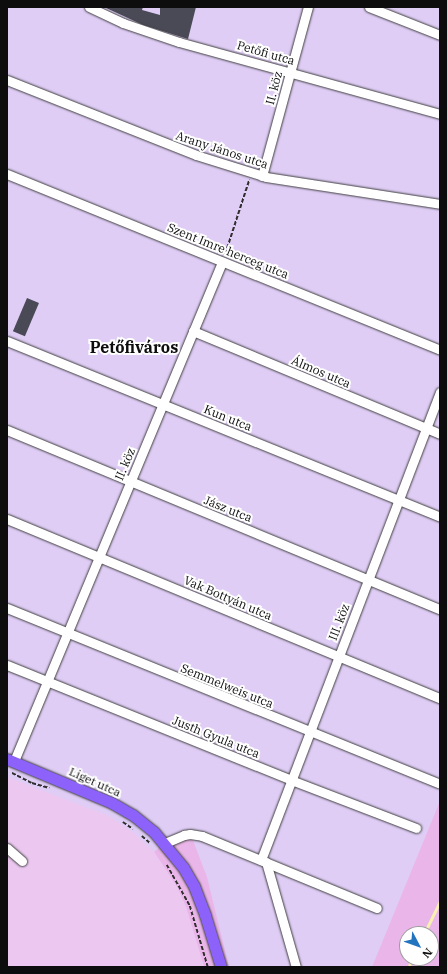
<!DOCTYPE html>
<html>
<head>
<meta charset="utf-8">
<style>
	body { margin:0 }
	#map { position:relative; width:447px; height:974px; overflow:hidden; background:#f3edff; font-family:"IBM Plex Serif",serif }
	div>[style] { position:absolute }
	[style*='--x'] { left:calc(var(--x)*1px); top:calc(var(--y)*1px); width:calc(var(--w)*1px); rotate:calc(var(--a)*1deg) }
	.farmland>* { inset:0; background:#dfcdf5 }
	.green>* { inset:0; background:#eab6e9 }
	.pitch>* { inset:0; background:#ecc8f1 }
	.stream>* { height:2.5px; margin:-1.25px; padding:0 1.25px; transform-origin:1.25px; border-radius:1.25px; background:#f7f0b1 }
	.building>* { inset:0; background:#494a56; transform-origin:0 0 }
	.path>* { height:1.5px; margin-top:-0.75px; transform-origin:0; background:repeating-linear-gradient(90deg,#2f2f2f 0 4px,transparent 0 6px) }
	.roads { filter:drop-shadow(0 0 1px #404040) drop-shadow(0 0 1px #404040) }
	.minor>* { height:9px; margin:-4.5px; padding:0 4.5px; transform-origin:4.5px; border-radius:4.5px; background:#fff }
	.major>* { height:11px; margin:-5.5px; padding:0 5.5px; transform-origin:5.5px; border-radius:5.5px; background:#8d62fa }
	span { translate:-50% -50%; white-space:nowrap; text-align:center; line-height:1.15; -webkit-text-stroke:4px #fff; paint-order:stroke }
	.street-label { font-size:12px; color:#0d0d0d }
	.district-label { font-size:16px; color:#0d0d0d; font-weight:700 }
	.frame { position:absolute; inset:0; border:8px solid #0d0d0d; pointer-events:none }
	.north { position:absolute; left:399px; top:926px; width:40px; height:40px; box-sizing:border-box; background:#fff; border:1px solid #9e9e9e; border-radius:50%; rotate:131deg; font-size:11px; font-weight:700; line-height:16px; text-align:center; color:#0d0d0d }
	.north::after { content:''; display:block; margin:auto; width:14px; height:18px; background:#2374bf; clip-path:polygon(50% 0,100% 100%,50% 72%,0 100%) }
</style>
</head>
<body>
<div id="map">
	<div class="farmland">
		<i style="clip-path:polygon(evenodd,7px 7px,440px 7px,440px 967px,7px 967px,7px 7px,407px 934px,431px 934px,431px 958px,407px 958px,407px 934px)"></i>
	</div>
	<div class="green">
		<i style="clip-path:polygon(evenodd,440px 801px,440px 967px,372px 967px,440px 801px,407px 934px,431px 934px,431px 958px,407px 958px,407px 934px)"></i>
		<i style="clip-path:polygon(189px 830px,207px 877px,229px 967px,204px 967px,186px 907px,177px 887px,154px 852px,164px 843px)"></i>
	</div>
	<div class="pitch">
		<i style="clip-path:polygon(7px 777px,109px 816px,134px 833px,154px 852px,177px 887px,186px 907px,204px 967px,7px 967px)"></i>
	</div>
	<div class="stream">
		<i style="--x:424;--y:934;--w:37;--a:-64"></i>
		<i style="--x:409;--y:967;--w:9;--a:-77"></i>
	</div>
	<div class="building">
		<i style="clip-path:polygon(104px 7px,143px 7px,142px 10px,160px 15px,160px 7px,196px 7px,188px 39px,143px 25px)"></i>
		<i style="left:27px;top:298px;width:13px;height:36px;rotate:23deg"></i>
	</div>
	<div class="path">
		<i style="--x:225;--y:254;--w:78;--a:-72"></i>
		<i style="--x:12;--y:773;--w:22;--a:27"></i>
		<i style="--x:32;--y:783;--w:18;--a:16"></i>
		<i style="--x:123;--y:822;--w:12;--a:35"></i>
		<i style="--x:142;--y:836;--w:11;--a:41"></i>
		<i style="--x:167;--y:865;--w:47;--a:60.7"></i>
		<i style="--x:190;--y:906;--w:64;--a:73.6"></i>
	</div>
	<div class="roads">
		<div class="minor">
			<i style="--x:89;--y:7;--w:38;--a:25"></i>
			<i style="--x:123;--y:23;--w:59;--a:18.7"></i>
			<i style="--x:179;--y:42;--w:271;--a:15.4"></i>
			<i style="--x:369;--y:7;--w:76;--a:21.5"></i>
			<i style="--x:7;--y:80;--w:203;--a:21.6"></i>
			<i style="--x:196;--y:155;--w:73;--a:17.4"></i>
			<i style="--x:266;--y:177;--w:176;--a:8.8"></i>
			<i style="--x:7;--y:174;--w:467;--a:22.1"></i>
			<i style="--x:262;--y:176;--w:175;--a:-74.8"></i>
			<i style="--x:193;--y:331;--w:268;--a:22.6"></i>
			<i style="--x:7;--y:341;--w:467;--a:22.1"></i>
			<i style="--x:7;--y:430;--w:469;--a:22.5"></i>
			<i style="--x:7;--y:519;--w:469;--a:22.5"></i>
			<i style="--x:7;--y:608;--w:466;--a:22.1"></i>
			<i style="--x:7;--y:665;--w:306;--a:22"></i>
			<i style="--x:291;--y:780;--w:134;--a:21"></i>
			<i style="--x:14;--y:761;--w:541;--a:-67.37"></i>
			<i style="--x:165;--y:843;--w:21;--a:-23"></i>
			<i style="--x:184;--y:835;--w:6;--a:-9"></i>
			<i style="--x:190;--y:834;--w:12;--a:9"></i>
			<i style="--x:202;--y:836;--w:189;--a:22.4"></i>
			<i style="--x:7;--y:848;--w:20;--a:41"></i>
			<i style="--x:261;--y:860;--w:501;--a:-69.07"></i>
			<i style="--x:266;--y:862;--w:109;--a:74.1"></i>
		</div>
		<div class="major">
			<i style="--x:7;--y:759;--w:114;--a:22.7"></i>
			<i style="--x:112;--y:803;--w:24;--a:30"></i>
			<i style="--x:133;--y:815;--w:27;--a:39"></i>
			<i style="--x:154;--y:832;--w:45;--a:50.4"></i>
			<i style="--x:183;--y:867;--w:22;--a:60"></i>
			<i style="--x:194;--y:886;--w:31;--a:69"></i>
			<i style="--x:205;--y:915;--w:54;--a:72.9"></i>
		</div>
	</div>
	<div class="street-label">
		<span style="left:266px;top:53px;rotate:16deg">Petőfi utca</span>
		<span style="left:274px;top:88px;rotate:-75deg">II. köz</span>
		<span style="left:222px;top:150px;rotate:18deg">Arany János utca</span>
		<span style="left:228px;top:251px;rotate:22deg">Szent Imre herceg utca</span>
		<span style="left:321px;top:372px;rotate:23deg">Álmos utca</span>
		<span style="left:228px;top:418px;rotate:22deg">Kun utca</span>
		<span style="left:125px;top:464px;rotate:-67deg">II. köz</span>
		<span style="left:228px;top:509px;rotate:22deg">Jász utca</span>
		<span style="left:228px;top:598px;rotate:23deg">Vak Bottyán utca</span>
		<span style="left:339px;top:622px;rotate:-69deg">III. köz</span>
		<span style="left:227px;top:686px;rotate:22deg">Semmelweis utca</span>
		<span style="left:216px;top:737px;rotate:22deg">Justh Gyula utca</span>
		<span style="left:95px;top:782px;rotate:24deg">Liget utca</span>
	</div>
	<div class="district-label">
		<span style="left:134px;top:347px">Petőfiváros</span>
	</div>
	<div class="frame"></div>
	<div class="north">N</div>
</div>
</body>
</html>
